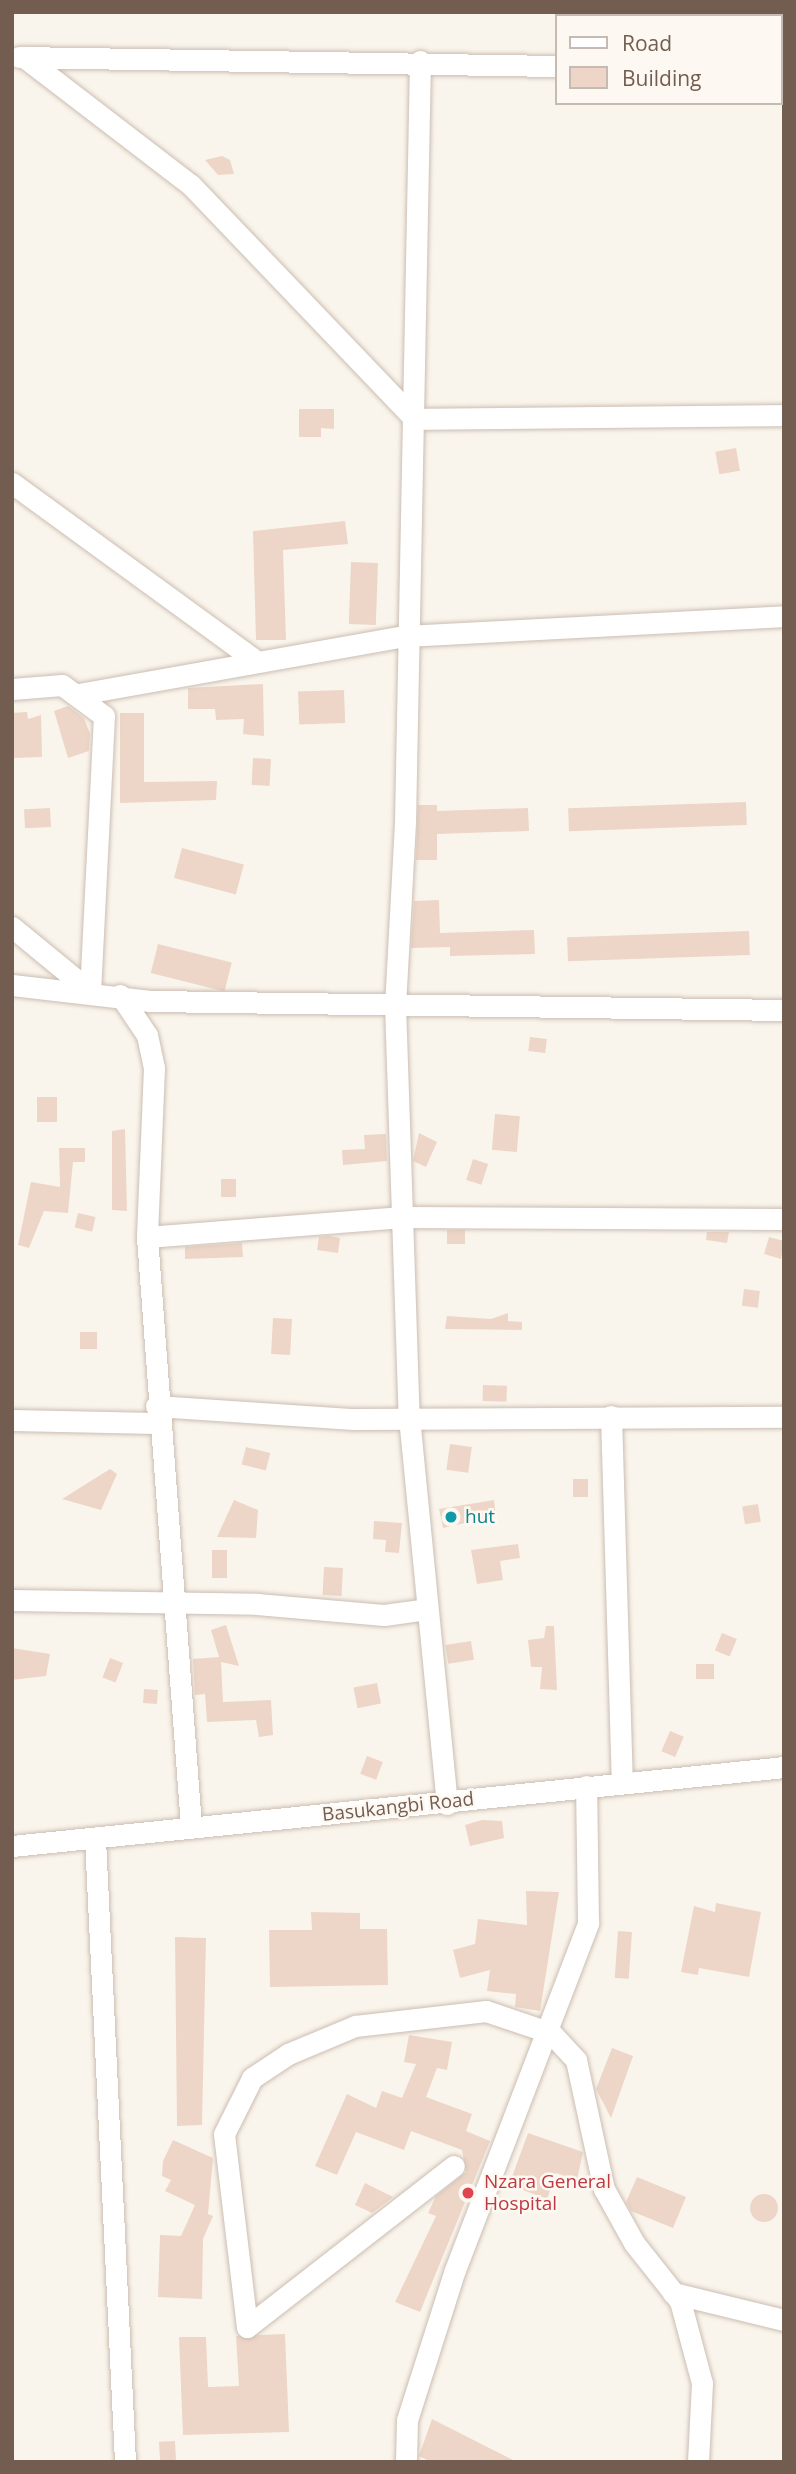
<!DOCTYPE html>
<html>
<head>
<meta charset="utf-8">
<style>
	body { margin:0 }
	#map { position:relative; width:796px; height:2474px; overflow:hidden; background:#faf5ec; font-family:"Open Sans",sans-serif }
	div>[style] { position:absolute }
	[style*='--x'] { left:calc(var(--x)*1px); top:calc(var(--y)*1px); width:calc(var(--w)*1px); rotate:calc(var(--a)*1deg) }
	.building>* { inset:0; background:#edd6c7; transform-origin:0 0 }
	.round { border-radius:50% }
	.roads { filter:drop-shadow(0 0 2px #ccbdb2) drop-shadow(0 0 2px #ccbdb2) }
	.minor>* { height:21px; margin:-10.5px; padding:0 10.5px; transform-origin:10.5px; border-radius:10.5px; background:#fff }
	.dots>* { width:19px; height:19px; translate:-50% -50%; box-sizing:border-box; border:4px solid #fdf9f2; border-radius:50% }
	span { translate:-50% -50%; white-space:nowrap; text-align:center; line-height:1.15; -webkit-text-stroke:5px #fdf9f2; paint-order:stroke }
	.culture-label { font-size:19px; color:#0d838f }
	.left { translate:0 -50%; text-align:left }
	.street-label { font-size:19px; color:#735d51 }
	.health-label { font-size:19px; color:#be3a42 }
	.frame { position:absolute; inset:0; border:14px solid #735d51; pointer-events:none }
	.legend { position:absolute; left:555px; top:14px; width:228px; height:91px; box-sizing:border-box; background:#fdf9f2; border:2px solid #c6bbb2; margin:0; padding:9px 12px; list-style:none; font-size:21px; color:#735d51 }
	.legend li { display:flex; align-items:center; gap:14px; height:35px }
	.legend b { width:35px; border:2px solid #c6bbb2 }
</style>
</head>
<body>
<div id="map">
	<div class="building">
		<i style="clip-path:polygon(222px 156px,230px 160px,234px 174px,218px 175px,205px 160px)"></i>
		<i style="clip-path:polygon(299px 409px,334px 409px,334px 429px,321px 428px,321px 437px,299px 437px)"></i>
		<i style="left:736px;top:448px;width:23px;height:21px;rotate:80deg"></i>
		<i style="clip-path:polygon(345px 521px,348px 544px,283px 550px,286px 640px,256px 640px,253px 531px)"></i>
		<i style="left:351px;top:562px;width:27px;height:62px;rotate:2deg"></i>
		<i style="clip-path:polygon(263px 684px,264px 736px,243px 734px,244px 719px,216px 720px,215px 709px,188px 709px,188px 688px)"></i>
		<i style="left:344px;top:690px;width:33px;height:46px;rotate:88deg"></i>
		<i style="clip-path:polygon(68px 706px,84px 718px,90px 734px,89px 751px,68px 758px,54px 711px)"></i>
		<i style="clip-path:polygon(27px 712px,28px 719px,41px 715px,42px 757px,12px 758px,12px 713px)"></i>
		<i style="clip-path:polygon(120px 713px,144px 713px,144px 782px,217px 781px,216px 800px,120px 803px)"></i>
		<i style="left:253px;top:758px;width:18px;height:27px;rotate:3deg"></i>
		<i style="left:746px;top:802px;width:23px;height:178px;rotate:88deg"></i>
		<i style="clip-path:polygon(418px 805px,437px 805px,437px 811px,528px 808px,529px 831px,437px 834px,437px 860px,416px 860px)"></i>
		<i style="left:50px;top:808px;width:19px;height:26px;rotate:87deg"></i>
		<i style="left:182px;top:848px;width:64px;height:31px;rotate:15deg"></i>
		<i style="clip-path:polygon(439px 900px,440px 933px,534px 930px,535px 954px,450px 956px,450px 947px,411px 948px,414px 901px)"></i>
		<i style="left:749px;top:931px;width:24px;height:182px;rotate:88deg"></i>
		<i style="left:158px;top:944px;width:76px;height:30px;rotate:14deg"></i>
		<i style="left:530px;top:1037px;width:17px;height:14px;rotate:7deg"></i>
		<i style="left:37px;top:1097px;width:20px;height:25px"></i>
		<i style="left:495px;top:1114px;width:25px;height:36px;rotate:5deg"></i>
		<i style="clip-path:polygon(125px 1129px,127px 1211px,112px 1210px,112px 1131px)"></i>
		<i style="clip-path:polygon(419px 1133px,437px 1142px,426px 1167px,413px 1161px)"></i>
		<i style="clip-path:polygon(386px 1134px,387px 1161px,343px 1165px,342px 1150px,365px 1149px,364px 1135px)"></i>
		<i style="clip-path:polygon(59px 1148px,85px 1148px,85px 1162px,73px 1162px,68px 1213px,44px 1211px,29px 1248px,18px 1245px,31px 1182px,60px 1187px)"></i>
		<i style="left:473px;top:1159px;width:16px;height:22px;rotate:18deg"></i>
		<i style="left:236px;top:1179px;width:18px;height:15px;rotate:90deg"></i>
		<i style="left:78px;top:1213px;width:18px;height:15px;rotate:13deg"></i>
		<i style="left:447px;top:1230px;width:18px;height:14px"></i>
		<i style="clip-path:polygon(707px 1232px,729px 1232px,727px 1243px,706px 1240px)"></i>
		<i style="clip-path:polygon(329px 1236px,340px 1238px,338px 1253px,317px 1250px,319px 1237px)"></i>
		<i style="clip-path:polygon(769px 1237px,784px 1241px,781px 1259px,764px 1254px)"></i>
		<i style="clip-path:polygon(242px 1243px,243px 1257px,185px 1259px,185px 1247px)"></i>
		<i style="left:744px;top:1289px;width:16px;height:17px;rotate:7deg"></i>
		<i style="clip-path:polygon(508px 1313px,508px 1321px,522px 1322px,522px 1330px,445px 1329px,447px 1316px,491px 1319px)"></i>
		<i style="left:273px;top:1318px;width:19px;height:36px;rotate:3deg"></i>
		<i style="left:80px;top:1332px;width:17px;height:17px"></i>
		<i style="left:483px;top:1385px;width:24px;height:16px;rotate:2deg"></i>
		<i style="left:450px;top:1444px;width:22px;height:26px;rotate:8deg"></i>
		<i style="left:246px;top:1447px;width:25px;height:18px;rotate:14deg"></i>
		<i style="clip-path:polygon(110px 1469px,117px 1474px,101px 1510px,62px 1499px)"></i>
		<i style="left:573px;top:1479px;width:15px;height:18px"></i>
		<i style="clip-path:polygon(234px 1500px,258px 1510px,256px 1538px,217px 1537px)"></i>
		<i style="clip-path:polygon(494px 1500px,496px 1516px,443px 1528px,439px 1509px)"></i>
		<i style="left:758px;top:1504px;width:18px;height:16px;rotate:81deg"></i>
		<i style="clip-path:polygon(374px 1521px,402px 1523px,399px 1553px,385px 1552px,386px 1540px,373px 1539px)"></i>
		<i style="clip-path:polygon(518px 1544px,520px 1558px,500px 1561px,503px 1580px,477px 1584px,471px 1550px)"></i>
		<i style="left:212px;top:1550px;width:15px;height:28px"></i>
		<i style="left:324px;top:1567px;width:19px;height:28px;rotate:3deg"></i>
		<i style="clip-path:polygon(226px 1625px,239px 1666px,221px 1662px,223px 1702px,271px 1700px,273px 1735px,259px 1737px,256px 1720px,207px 1722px,205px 1694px,195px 1695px,193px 1659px,219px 1657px,211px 1630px)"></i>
		<i style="clip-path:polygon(546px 1626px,554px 1626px,557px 1690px,540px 1689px,542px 1667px,531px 1667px,528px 1640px,544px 1638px)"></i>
		<i style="left:722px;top:1633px;width:16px;height:19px;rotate:22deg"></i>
		<i style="left:471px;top:1641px;width:19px;height:26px;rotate:81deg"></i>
		<i style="clip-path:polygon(12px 1648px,50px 1654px,46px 1676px,12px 1680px)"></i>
		<i style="left:110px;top:1658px;width:14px;height:21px;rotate:21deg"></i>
		<i style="left:714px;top:1664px;width:15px;height:18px;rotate:90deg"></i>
		<i style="left:377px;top:1683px;width:21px;height:24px;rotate:79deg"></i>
		<i style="left:144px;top:1689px;width:14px;height:14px;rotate:4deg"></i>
		<i style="left:670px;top:1731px;width:15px;height:22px;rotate:23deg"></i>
		<i style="left:367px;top:1756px;width:17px;height:19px;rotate:21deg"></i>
		<i style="clip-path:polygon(482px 1820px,502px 1821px,504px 1838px,470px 1846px,465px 1825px)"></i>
		<i style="clip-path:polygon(526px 1891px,559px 1892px,540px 2011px,515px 2007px,516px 1994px,487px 1991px,490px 1970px,460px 1978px,453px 1950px,475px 1944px,478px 1919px,527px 1925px)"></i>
		<i style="clip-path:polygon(716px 1903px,761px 1912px,749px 1977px,699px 1968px,698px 1975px,681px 1972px,694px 1906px,715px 1912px)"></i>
		<i style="clip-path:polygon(311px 1912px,360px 1913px,360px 1929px,387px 1929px,388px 1985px,270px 1987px,269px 1930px,312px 1930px)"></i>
		<i style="left:618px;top:1931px;width:14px;height:47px;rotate:4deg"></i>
		<i style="clip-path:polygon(175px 1937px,206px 1938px,202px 2125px,177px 2126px)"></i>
		<i style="clip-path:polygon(409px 2035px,452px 2042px,447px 2070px,437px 2068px,426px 2097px,472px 2114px,466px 2131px,490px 2141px,420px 2312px,395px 2302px,436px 2216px,428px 2213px,436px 2196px,466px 2172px,462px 2150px,411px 2131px,404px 2150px,356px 2132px,337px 2175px,315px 2166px,347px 2094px,376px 2108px,382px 2091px,402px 2098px,416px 2064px,404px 2062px)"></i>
		<i style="clip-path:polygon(612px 2048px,633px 2056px,611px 2118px,596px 2089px)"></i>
		<i style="clip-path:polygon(528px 2133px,583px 2152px,577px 2180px,556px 2173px,547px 2199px,509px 2185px)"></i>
		<i style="clip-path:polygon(173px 2140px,213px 2158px,208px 2214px,213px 2216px,203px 2239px,202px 2299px,158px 2297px,160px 2235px,181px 2236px,195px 2205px,165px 2191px,171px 2180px,162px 2176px,163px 2161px)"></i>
		<i style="clip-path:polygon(637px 2177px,686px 2197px,673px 2228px,631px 2211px,626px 2202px)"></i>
		<i style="clip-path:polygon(365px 2183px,393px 2197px,372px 2213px,355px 2205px)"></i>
		<i class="round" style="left:750px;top:2194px;width:28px;height:28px"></i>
		<i style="clip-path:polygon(285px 2334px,289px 2432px,183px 2435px,179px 2337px,206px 2337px,208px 2387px,239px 2386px,236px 2336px)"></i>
		<i style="clip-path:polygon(432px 2419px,517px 2462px,431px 2462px,419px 2456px)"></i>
		<i style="left:175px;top:2441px;width:21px;height:16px;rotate:87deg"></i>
	</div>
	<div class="roads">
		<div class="minor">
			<i style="--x:19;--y:57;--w:537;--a:0.96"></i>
			<i style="--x:24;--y:57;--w:210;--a:37.5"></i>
			<i style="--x:191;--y:185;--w:324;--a:46.3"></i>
			<i style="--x:415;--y:419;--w:369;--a:-0.6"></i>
			<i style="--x:420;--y:61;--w:761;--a:91.13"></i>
			<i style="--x:405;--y:822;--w:182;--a:93.1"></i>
			<i style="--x:395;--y:1004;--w:413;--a:88.1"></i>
			<i style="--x:409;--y:1417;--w:389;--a:84.4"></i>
			<i style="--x:780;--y:72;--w:4;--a:14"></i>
			<i style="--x:12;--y:483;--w:301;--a:36.1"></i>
			<i style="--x:12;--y:689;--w:50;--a:-4.6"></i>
			<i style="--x:62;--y:685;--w:52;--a:36.4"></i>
			<i style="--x:104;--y:716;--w:275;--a:92.9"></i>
			<i style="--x:79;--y:694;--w:332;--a:-10.1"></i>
			<i style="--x:406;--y:636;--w:379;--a:-3"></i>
			<i style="--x:12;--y:927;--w:101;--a:39.4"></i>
			<i style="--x:12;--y:985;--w:139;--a:6.6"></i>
			<i style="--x:150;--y:1001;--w:634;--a:0.81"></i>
			<i style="--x:120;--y:995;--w:48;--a:56"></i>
			<i style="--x:147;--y:1035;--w:34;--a:78"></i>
			<i style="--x:154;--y:1068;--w:169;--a:92.4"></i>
			<i style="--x:147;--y:1237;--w:592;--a:85.73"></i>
			<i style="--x:147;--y:1237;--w:256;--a:-4.5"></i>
			<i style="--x:402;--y:1217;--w:382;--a:0.3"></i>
			<i style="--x:156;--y:1406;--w:198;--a:3.8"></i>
			<i style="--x:354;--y:1419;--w:430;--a:-0.3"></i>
			<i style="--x:611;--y:1416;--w:366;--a:88.3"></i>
			<i style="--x:12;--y:1420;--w:144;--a:1.2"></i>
			<i style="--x:12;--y:1600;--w:245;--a:0.9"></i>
			<i style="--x:257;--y:1604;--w:127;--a:5"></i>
			<i style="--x:384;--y:1615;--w:43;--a:-7.9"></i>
			<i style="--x:95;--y:1839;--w:624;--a:87.24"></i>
			<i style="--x:12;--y:1846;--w:776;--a:-5.84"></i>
			<i style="--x:673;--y:2293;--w:114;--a:13.7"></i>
			<i style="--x:247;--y:2327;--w:194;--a:-96.8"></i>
			<i style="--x:224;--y:2134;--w:63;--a:-63.4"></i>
			<i style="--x:252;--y:2078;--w:43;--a:-33.7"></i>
			<i style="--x:288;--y:2054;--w:73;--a:-22.7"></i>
			<i style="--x:355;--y:2026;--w:132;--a:-6.5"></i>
			<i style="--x:486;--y:2011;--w:69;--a:18.7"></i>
			<i style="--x:551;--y:2033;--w:37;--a:47"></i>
			<i style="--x:576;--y:2060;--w:132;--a:77.8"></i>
			<i style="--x:604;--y:2189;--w:62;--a:60.9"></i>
			<i style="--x:634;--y:2243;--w:74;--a:51.6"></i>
			<i style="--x:680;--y:2301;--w:85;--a:75"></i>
			<i style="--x:702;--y:2383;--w:79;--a:92.9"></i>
			<i style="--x:247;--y:2327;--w:262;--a:-37.9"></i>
			<i style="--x:406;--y:2462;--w:42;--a:-88.6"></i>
			<i style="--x:407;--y:2420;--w:157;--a:-72.3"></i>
			<i style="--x:455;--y:2270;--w:372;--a:-69"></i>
			<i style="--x:588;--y:1923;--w:137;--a:-90.8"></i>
		</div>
	</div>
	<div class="dots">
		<i style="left:451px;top:1517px;background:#0f9aa8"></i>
		<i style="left:468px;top:2193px;background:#e0444e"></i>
	</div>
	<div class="culture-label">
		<span class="left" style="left:465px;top:1517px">hut</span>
	</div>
	<div class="street-label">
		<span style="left:398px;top:1807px;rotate:-6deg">Basukangbi Road</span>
	</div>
	<div class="health-label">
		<span class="left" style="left:484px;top:2193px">Nzara General<br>Hospital</span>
	</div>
	<div class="frame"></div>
	<ul class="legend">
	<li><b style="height:9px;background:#fff"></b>Road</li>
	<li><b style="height:19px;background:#edd6c7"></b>Building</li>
	</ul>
</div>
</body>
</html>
